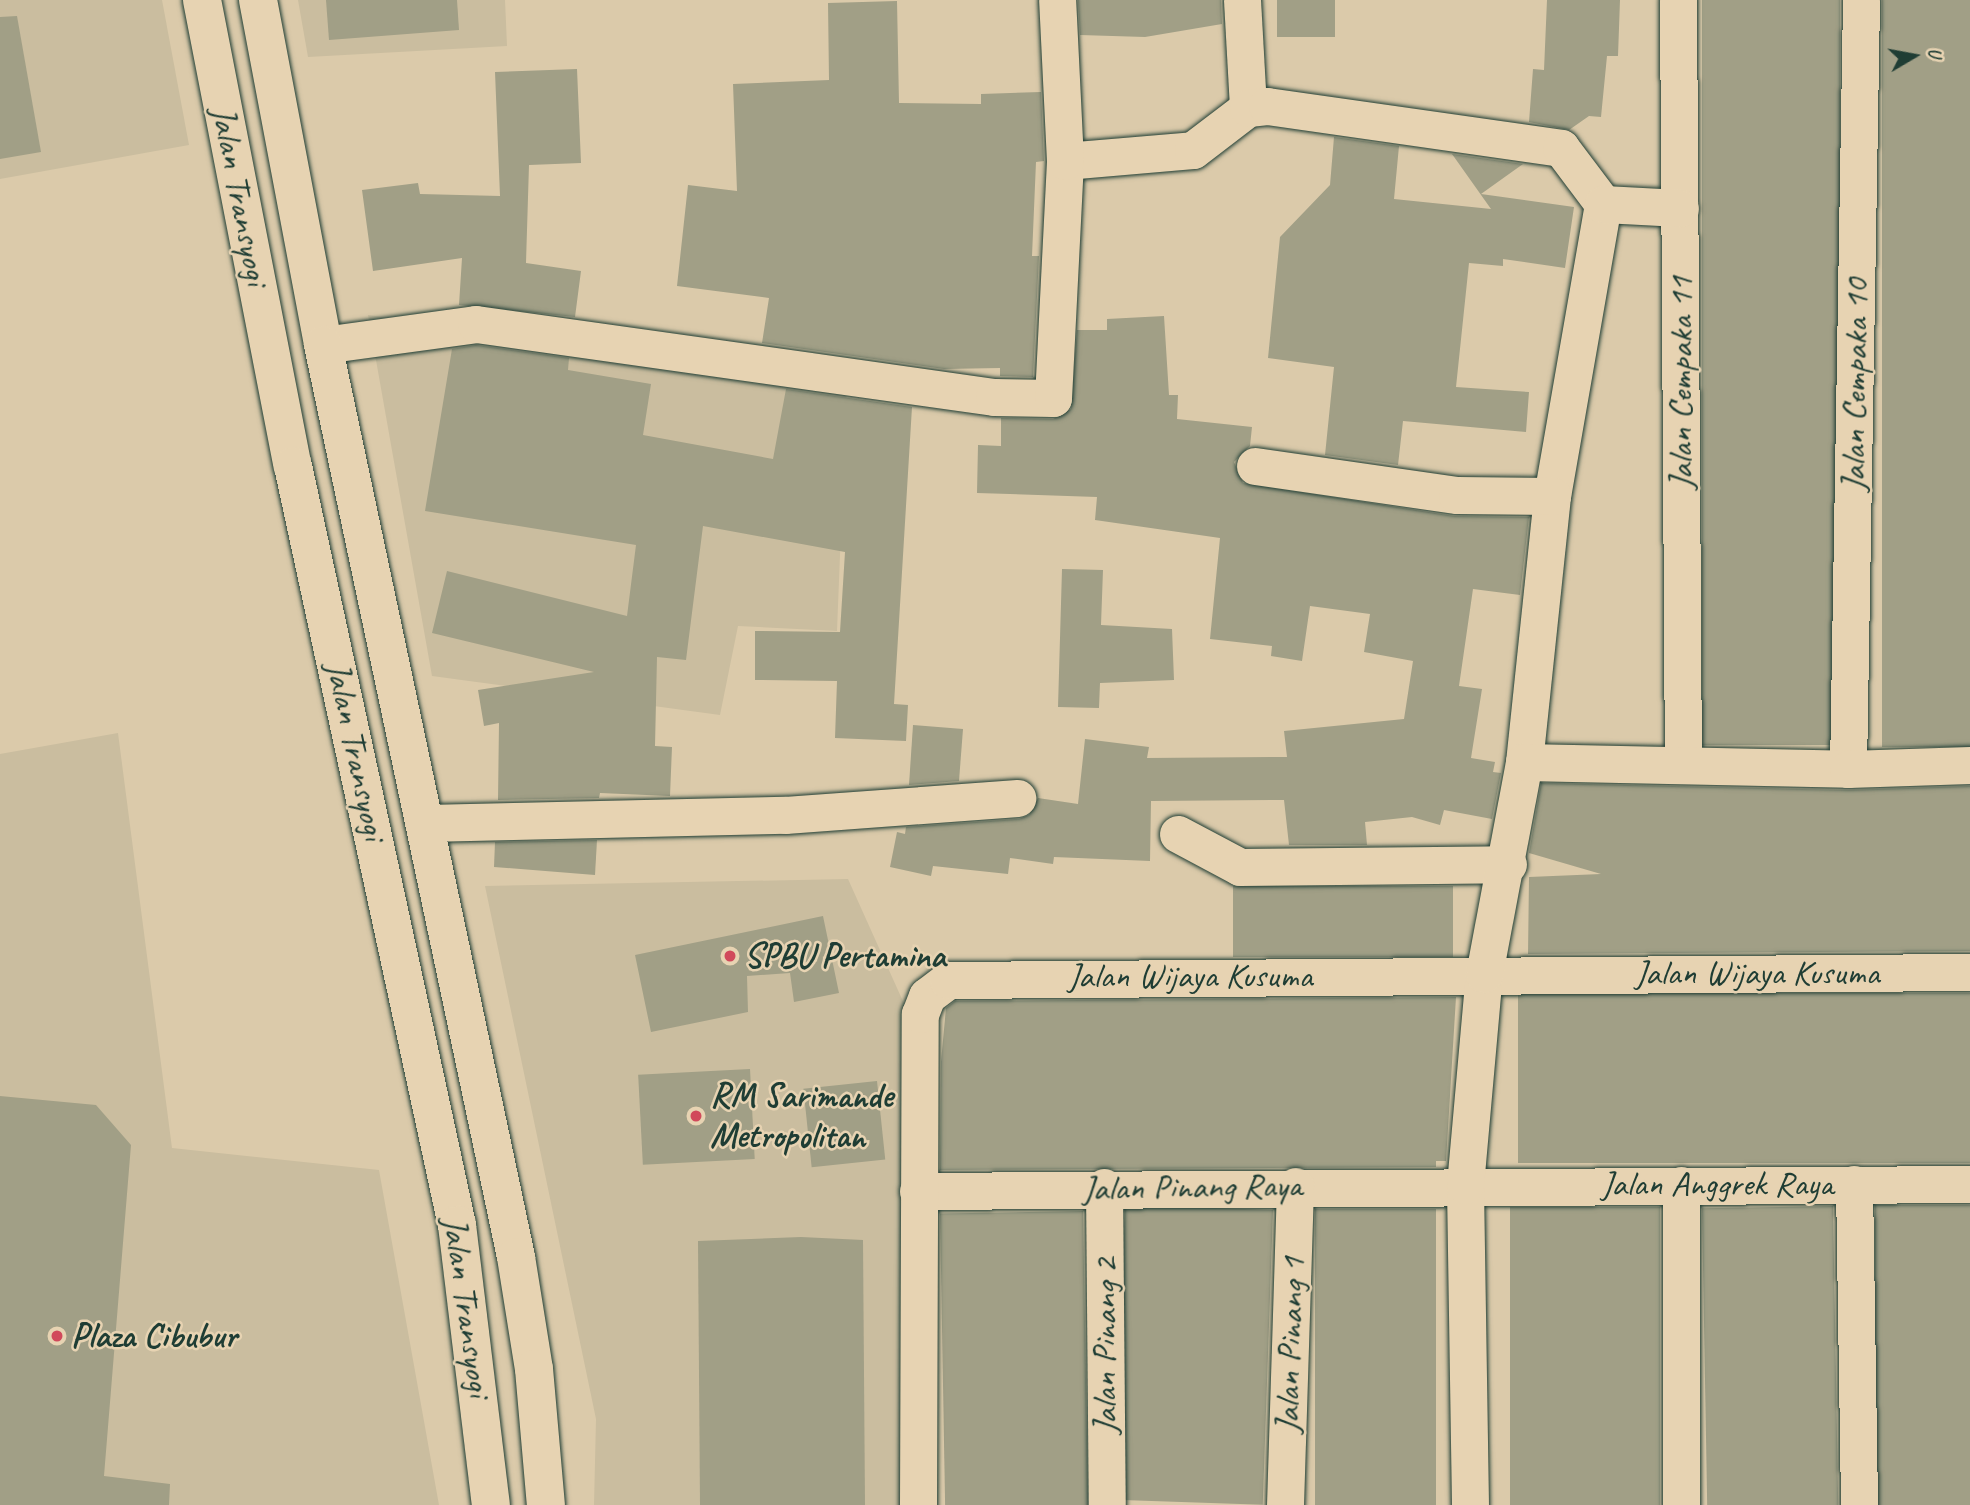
<!DOCTYPE html>
<html>
<head>
<meta charset="utf-8">
<style>
	body { margin:0 }
	#map { position:relative; width:1970px; height:1505px; overflow:hidden; background:#dbcaaa; font-family:Caveat,sans-serif }
	div>[style] { position:absolute }
	[style*='--x'] { left:calc(var(--x)*1px); top:calc(var(--y)*1px); width:calc(var(--w)*1px); rotate:calc(var(--a)*1deg) }
	.built>* { inset:0; background:#cabd9f }
	.building>* { inset:0; background:#a19f86; transform-origin:0 0 }
	.roads { filter:drop-shadow(0 0 2px #1f3d34) drop-shadow(0 0 2px #1f3d34) }
	.street>* { height:37px; margin:-18.5px; padding:0 18.5px; transform-origin:18.5px; border-radius:18.5px; background:#e7d3b2 }
	.highway>* { height:38px; margin:-19px; padding:0 19px; transform-origin:19px; border-radius:19px; background:#e7d3b2 }
	.dots>* { width:19px; height:19px; translate:-50% -50%; box-sizing:border-box; border:4px solid #e7d3b2; border-radius:50% }
	span { translate:-50% -50%; white-space:nowrap; text-align:center; line-height:1.15; -webkit-text-stroke:5px #e7d3b2; paint-order:stroke }
	.street-label { font-size:35px; color:#1f3d34 }
	.poi-label { font-size:35px; color:#1f3d34; font-weight:700 }
	.left { translate:0 -50%; text-align:left }
	.north { position:absolute; left:1879px; top:21px; width:70px; height:70px; -webkit-text-stroke:5px #e7d3b2; paint-order:stroke; rotate:80deg; font-size:19px; font-weight:700; line-height:28px; text-align:center; color:#1f3d34 }
	.north::after { content:''; display:block; margin:auto; width:24px; height:32px; background:#1f3d34; clip-path:polygon(50% 0,100% 100%,50% 72%,0 100%) }
</style>
</head>
<body>
<div id="map">
	<div class="built">
		<i style="clip-path:polygon(0 0,162px 0,189px 145px,0 179px)"></i>
		<i style="clip-path:polygon(298px 0,505px 0,507px 46px,308px 57px)"></i>
		<i style="clip-path:polygon(368px 315px,847px 379px,837px 631px,738px 626px,720px 715px,432px 676px)"></i>
		<i style="clip-path:polygon(118px 733px,172px 1148px,379px 1170px,439px 1505px,0 1505px,0 754px)"></i>
		<i style="clip-path:polygon(848px 879px,915px 1028px,914px 1505px,594px 1505px,596px 1419px,485px 886px)"></i>
	</div>
	<div class="building">
		<i style="clip-path:polygon(326px 0,457px 0,459px 30px,329px 40px)"></i>
		<i style="clip-path:polygon(1078px 0,1221px 0,1222px 24px,1145px 37px,1080px 35px)"></i>
		<i style="left:1277px;top:0;width:58px;height:37px"></i>
		<i style="clip-path:polygon(1547px 0,1620px 0,1618px 56px,1607px 56px,1601px 117px,1589px 116px,1569px 130px,1529px 122px,1533px 69px,1544px 70px)"></i>
		<i style="left:1702px;top:0;width:138px;height:745px"></i>
		<i style="left:1882px;top:0;width:88px;height:747px"></i>
		<i style="clip-path:polygon(897px 1px,899px 103px,981px 104px,981px 94px,1041px 92px,1044px 161px,1036px 162px,1032px 256px,1039px 256px,1033px 377px,1000px 376px,1000px 368px,944px 369px,762px 343px,769px 298px,677px 286px,688px 185px,737px 191px,733px 84px,829px 80px,828px 3px)"></i>
		<i style="clip-path:polygon(17px 16px,41px 152px,0 159px,0 17px)"></i>
		<i style="clip-path:polygon(577px 69px,581px 163px,529px 165px,526px 263px,581px 271px,575px 317px,459px 305px,462px 258px,373px 271px,362px 190px,418px 183px,420px 194px,500px 196px,495px 72px)"></i>
		<i style="clip-path:polygon(1334px 137px,1399px 146px,1394px 199px,1491px 209px,1452px 154px,1523px 164px,1481px 194px,1574px 207px,1565px 268px,1503px 259px,1503px 266px,1469px 263px,1456px 387px,1529px 392px,1526px 432px,1403px 421px,1398px 465px,1325px 455px,1334px 367px,1268px 358px,1280px 237px,1330px 185px)"></i>
		<i style="clip-path:polygon(1164px 316px,1169px 395px,1178px 395px,1177px 419px,1252px 427px,1250px 446px,1234px 462px,1243px 483px,1454px 516px,1529px 517px,1520px 595px,1473px 589px,1459px 686px,1482px 689px,1471px 758px,1495px 762px,1493px 772px,1501px 773px,1492px 819px,1444px 810px,1440px 825px,1412px 817px,1365px 822px,1367px 845px,1289px 845px,1284px 800px,1151px 801px,1150px 861px,1054px 857px,1053px 864px,1010px 858px,1008px 874px,933px 866px,931px 876px,890px 867px,897px 832px,905px 834px,906px 827px,1019px 819px,1029px 815px,1038px 798px,1078px 804px,1085px 739px,1149px 747px,1147px 758px,1287px 757px,1284px 731px,1404px 719px,1413px 661px,1364px 652px,1370px 614px,1310px 606px,1302px 661px,1271px 656px,1272px 646px,1210px 639px,1220px 538px,1095px 520px,1097px 497px,977px 493px,978px 445px,1001px 446px,1001px 418px,1053px 419px,1071px 409px,1077px 330px,1107px 330px,1107px 319px)"></i>
		<i style="clip-path:polygon(476px 345px,569px 358px,568px 370px,651px 384px,643px 435px,773px 459px,786px 389px,912px 407px,894px 704px,908px 705px,906px 741px,835px 738px,837px 681px,755px 680px,755px 631px,840px 632px,845px 552px,703px 526px,686px 660px,657px 657px,655px 746px,672px 747px,670px 796px,600px 793px,599px 798px,498px 800px,499px 723px,484px 726px,478px 690px,594px 672px,432px 633px,447px 571px,627px 616px,636px 545px,425px 511px,452px 349px)"></i>
		<i style="clip-path:polygon(1062px 569px,1103px 570px,1101px 625px,1172px 629px,1174px 680px,1100px 683px,1099px 708px,1058px 707px)"></i>
		<i style="clip-path:polygon(913px 725px,963px 729px,959px 781px,909px 785px)"></i>
		<i style="clip-path:polygon(1541px 783px,1848px 790px,1970px 786px,1970px 951px,1528px 954px,1529px 877px,1601px 874px,1529px 853px)"></i>
		<i style="clip-path:polygon(597px 840px,595px 875px,494px 867px,495px 842px)"></i>
		<i style="left:1233px;top:886px;width:220px;height:71px"></i>
		<i style="clip-path:polygon(823px 916px,839px 993px,794px 1002px,790px 973px,747px 976px,748px 1012px,651px 1032px,635px 955px)"></i>
		<i style="left:1970px;top:993px;width:170px;height:452px;rotate:90deg"></i>
		<i style="clip-path:polygon(1456px 997px,1446px 1161px,1436px 1161px,1436px 1167px,940px 1170px,941px 1062px,946px 1008px,955px 1001px)"></i>
		<i style="left:750px;top:1069px;width:90px;height:112px;rotate:87deg"></i>
		<i style="left:877px;top:1081px;width:79px;height:74px;rotate:84deg"></i>
		<i style="clip-path:polygon(0 1096px,96px 1105px,131px 1145px,104px 1476px,170px 1484px,169px 1505px,0 1505px)"></i>
		<i style="left:1970px;top:1205px;width:300px;height:95px;rotate:90deg"></i>
		<i style="left:1833px;top:1206px;width:299px;height:131px;rotate:89deg"></i>
		<i style="left:1660px;top:1207px;width:298px;height:150px;rotate:90deg"></i>
		<i style="left:1315px;top:1209px;width:121px;height:296px"></i>
		<i style="left:1273px;top:1210px;width:295px;height:148px;rotate:92deg"></i>
		<i style="left:1083px;top:1211px;width:294px;height:143px;rotate:89deg"></i>
		<i style="clip-path:polygon(801px 1237px,863px 1240px,865px 1505px,700px 1505px,698px 1241px)"></i>
	</div>
	<div class="roads">
		<div class="street">
			<i style="--x:1242;--y:0;--w:108;--a:86.8"></i>
			<i style="--x:1678;--y:0;--w:765;--a:89.63"></i>
			<i style="--x:1065;--y:161;--w:128;--a:-4.9"></i>
			<i style="--x:1193;--y:150;--w:69;--a:-37.4"></i>
			<i style="--x:1248;--y:108;--w:19;--a:-6"></i>
			<i style="--x:1267;--y:106;--w:297;--a:8.1"></i>
			<i style="--x:1561;--y:148;--w:70;--a:53.1"></i>
			<i style="--x:1603;--y:204;--w:296;--a:99.9"></i>
			<i style="--x:1552;--y:496;--w:267;--a:96"></i>
			<i style="--x:1603;--y:204;--w:77;--a:3"></i>
			<i style="--x:323;--y:345;--w:154;--a:-7.8"></i>
			<i style="--x:476;--y:324;--w:523;--a:8.02"></i>
			<i style="--x:994;--y:397;--w:59;--a:1"></i>
			<i style="--x:1053;--y:398;--w:237;--a:-87.1"></i>
			<i style="--x:1065;--y:161;--w:161;--a:-92.8"></i>
			<i style="--x:1255;--y:466;--w:204;--a:8.2"></i>
			<i style="--x:1457;--y:495;--w:95;--a:0.6"></i>
			<i style="--x:1848;--y:769;--w:769;--a:-89.03"></i>
			<i style="--x:426;--y:823;--w:359;--a:-1.3"></i>
			<i style="--x:785;--y:815;--w:233;--a:-4.2"></i>
			<i style="--x:1178;--y:834;--w:70;--a:28"></i>
			<i style="--x:1240;--y:867;--w:268;--a:-0.6"></i>
			<i style="--x:1854;--y:1184;--w:321;--a:89.1"></i>
			<i style="--x:1681;--y:1185;--w:320;--a:90"></i>
			<i style="--x:1104;--y:1187;--w:318;--a:89.5"></i>
			<i style="--x:918;--y:1191;--w:1052;--a:-0.38"></i>
			<i style="--x:918;--y:1505;--w:491;--a:-89.8"></i>
			<i style="--x:920;--y:1014;--w:19;--a:-69"></i>
			<i style="--x:927;--y:996;--w:26;--a:-37"></i>
			<i style="--x:948;--y:980;--w:1022;--a:-0.45"></i>
			<i style="--x:1285;--y:1505;--w:319;--a:-88.2"></i>
			<i style="--x:1470;--y:1505;--w:320;--a:-90.9"></i>
			<i style="--x:1465;--y:1185;--w:212;--a:-84.9"></i>
			<i style="--x:1484;--y:974;--w:216;--a:-79.3"></i>
			<i style="--x:1524;--y:762;--w:324;--a:1.2"></i>
			<i style="--x:1848;--y:769;--w:122;--a:-1.9"></i>
		</div>
		<div class="highway">
			<i style="--x:202;--y:0;--w:475;--a:79"></i>
			<i style="--x:293;--y:466;--w:777;--a:77.81"></i>
			<i style="--x:457;--y:1225;--w:282;--a:83.1"></i>
			<i style="--x:258;--y:0;--w:351;--a:79.3"></i>
			<i style="--x:323;--y:345;--w:932;--a:78.05"></i>
			<i style="--x:516;--y:1257;--w:113;--a:80.9"></i>
			<i style="--x:534;--y:1369;--w:137;--a:85"></i>
		</div>
	</div>
	<div class="dots">
		<i style="left:730px;top:956px;background:#d1495b"></i>
		<i style="left:696px;top:1116px;background:#d1495b"></i>
		<i style="left:57px;top:1336px;background:#d1495b"></i>
	</div>
	<div class="street-label">
		<span style="left:240px;top:196px;rotate:79deg">Jalan Transyogi</span>
		<span style="left:1681px;top:383px;rotate:-90deg">Jalan Cempaka 11</span>
		<span style="left:1855px;top:385px;rotate:-89deg">Jalan Cempaka 10</span>
		<span style="left:356px;top:751px;rotate:78deg">Jalan Transyogi</span>
		<span style="left:1757px;top:973px">Jalan Wijaya Kusuma</span>
		<span style="left:1190px;top:976px">Jalan Wijaya Kusuma</span>
		<span style="left:1717px;top:1184px">Jalan Anggrek Raya</span>
		<span style="left:1192px;top:1187px;rotate:-1deg">Jalan Pinang Raya</span>
		<span style="left:467px;top:1307px;rotate:82deg">Jalan Transyogi</span>
		<span style="left:1290px;top:1345px;rotate:-88deg">Jalan Pinang 1</span>
		<span style="left:1105px;top:1346px;rotate:-90deg">Jalan Pinang 2</span>
	</div>
	<div class="poi-label">
		<span class="left" style="left:744px;top:956px">SPBU Pertamina</span>
		<span class="left" style="left:710px;top:1116px">RM Sarimande<br>Metropolitan</span>
		<span class="left" style="left:71px;top:1336px">Plaza Cibubur</span>
	</div>
	<div class="north">U</div>
</div>
</body>
</html>
